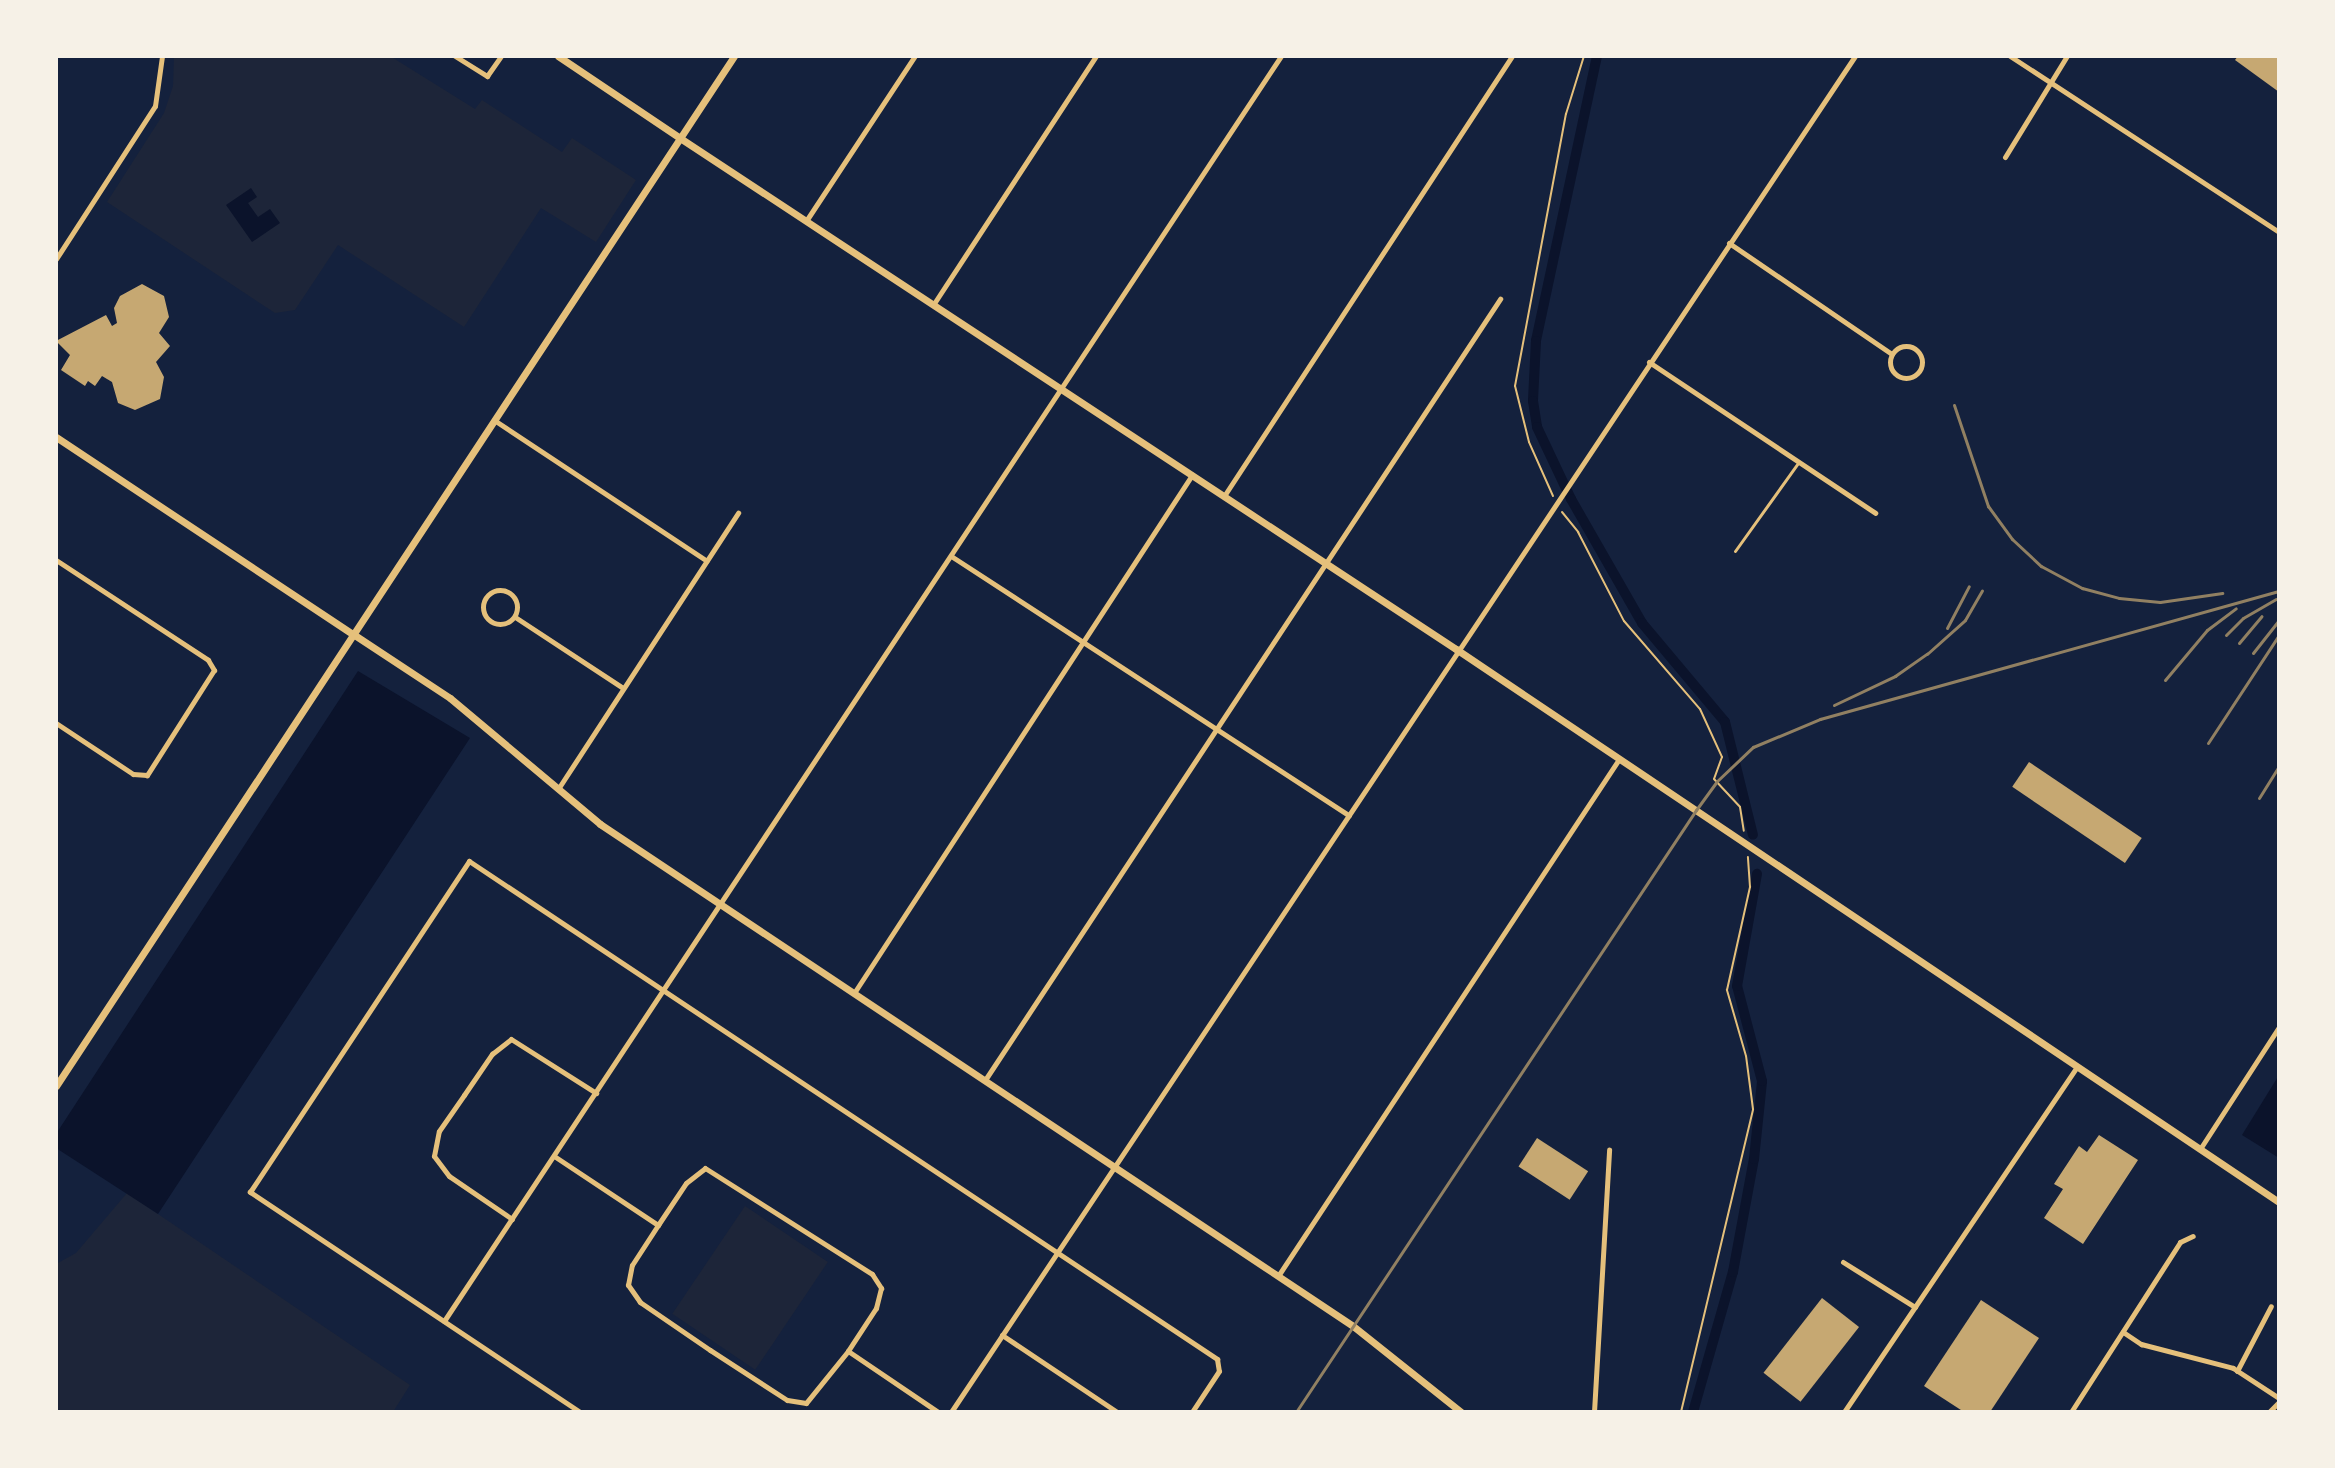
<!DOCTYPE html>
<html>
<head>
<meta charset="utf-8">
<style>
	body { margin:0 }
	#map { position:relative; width:2335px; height:1468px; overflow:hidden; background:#14213d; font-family:"Fira Sans Condensed",sans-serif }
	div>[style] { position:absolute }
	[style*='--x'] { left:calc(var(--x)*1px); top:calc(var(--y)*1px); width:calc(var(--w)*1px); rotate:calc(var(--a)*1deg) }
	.green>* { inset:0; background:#1d2539; transform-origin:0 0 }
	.water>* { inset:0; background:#0b132b }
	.canal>* { height:10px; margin:-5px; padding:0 5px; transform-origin:5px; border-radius:5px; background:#0b132b }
	.building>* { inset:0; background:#c6a872; transform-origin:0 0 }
	.path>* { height:2px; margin:-1px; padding:0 1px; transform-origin:1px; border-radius:1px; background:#e5c07b }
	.service>* { height:3px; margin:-1.5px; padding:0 1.5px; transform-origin:1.5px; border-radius:1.5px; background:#e5c07b }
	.minor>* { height:5px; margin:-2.5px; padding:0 2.5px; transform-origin:2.5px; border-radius:2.5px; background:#e5c07b }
	.minor>.ring { margin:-2.5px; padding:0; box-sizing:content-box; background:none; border:5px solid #e5c07b; border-radius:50% }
	.tertiary>* { height:7px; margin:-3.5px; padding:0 3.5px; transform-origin:3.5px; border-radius:3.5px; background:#e5c07b }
	.secondary>* { height:7px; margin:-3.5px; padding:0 3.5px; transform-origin:3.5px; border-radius:3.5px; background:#e5c07b }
	.rail>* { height:3px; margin:-1.5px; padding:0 1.5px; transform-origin:1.5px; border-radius:1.5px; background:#918062 }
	span { translate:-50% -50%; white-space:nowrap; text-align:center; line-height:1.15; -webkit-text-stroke:8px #f6f1e7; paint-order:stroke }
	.frame { position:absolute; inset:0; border:58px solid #f6f1e7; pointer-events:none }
</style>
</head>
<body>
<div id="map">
	<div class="green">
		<i style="clip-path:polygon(174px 56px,390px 56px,475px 109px,482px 100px,562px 152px,572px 138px,636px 180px,596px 242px,541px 208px,464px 327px,338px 245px,295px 310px,275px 313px,107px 202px,164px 113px,173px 86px)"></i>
		<i style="clip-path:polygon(127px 1193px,410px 1385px,393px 1412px,56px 1412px,56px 1264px,76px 1253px)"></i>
		<i style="left:745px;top:1206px;width:100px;height:130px;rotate:34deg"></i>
	</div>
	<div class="water">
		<i style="clip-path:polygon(251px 188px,257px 197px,248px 203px,258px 217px,270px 209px,280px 223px,252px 242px,226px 205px)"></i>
		<i style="clip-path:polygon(358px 671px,470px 738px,158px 1214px,56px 1148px,56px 1134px)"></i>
		<i style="clip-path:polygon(2279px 1075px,2279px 1158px,2242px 1135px)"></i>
	</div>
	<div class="canal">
		<i style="--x:1597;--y:56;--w:291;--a:102.1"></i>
		<i style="--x:1536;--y:341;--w:60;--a:92.9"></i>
		<i style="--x:1533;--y:401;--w:26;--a:81"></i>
		<i style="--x:1537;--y:427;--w:80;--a:64.7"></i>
		<i style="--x:1571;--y:499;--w:143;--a:60.2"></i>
		<i style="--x:1642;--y:623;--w:129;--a:50"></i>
		<i style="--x:1725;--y:722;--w:116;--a:76.1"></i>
		<i style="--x:1693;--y:1412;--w:146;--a:-74.1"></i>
		<i style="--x:1733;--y:1272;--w:115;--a:-79.5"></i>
		<i style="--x:1754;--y:1159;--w:78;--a:-84.1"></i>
		<i style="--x:1762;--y:1081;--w:98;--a:-104.7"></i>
		<i style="--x:1737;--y:986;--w:114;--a:-79.9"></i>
	</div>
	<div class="building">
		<i style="clip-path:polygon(2238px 56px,2279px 56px,2279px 92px,2235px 60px)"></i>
		<i style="clip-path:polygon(142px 284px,164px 296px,169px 317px,159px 333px,170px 346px,156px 362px,164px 377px,160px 399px,135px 410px,118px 403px,112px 382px,102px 376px,95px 386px,88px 381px,85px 386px,61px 370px,70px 355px,56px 341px,106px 315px,112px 326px,117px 323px,114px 308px,120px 296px)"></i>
		<i style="left:2029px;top:762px;width:136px;height:30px;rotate:34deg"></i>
		<i style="clip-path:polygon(2099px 1135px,2138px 1160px,2083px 1244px,2044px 1218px,2063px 1189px,2054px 1184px,2079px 1146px,2087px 1152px)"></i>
		<i style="left:1537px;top:1138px;width:61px;height:34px;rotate:33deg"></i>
		<i style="left:1822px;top:1298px;width:47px;height:95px;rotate:38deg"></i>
		<i style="clip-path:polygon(1981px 1300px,2039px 1338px,1990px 1412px,1964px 1412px,1924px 1386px)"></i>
	</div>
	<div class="path">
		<i style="--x:1553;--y:496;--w:59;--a:-114"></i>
		<i style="--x:1529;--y:442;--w:58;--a:-104"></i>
		<i style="--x:1515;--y:386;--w:277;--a:-79.4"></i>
		<i style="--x:1566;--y:114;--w:61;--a:-72.8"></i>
		<i style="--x:1562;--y:512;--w:26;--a:51"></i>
		<i style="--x:1578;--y:532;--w:100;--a:62.7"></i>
		<i style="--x:1624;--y:621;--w:116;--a:49.2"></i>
		<i style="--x:1700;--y:709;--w:53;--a:65.4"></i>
		<i style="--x:1722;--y:757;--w:23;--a:110"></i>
		<i style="--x:1714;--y:779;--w:38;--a:47"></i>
		<i style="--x:1740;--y:807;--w:24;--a:81"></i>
		<i style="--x:1681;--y:1412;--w:311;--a:-76.6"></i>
		<i style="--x:1753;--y:1109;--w:53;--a:-97.5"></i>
		<i style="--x:1746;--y:1056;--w:69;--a:-106.1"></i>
		<i style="--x:1727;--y:990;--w:106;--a:-77.4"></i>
		<i style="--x:1750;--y:887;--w:30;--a:-94"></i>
	</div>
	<div class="service">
		<i style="--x:1735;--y:551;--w:108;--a:-54.4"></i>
	</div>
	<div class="minor">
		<i style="--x:455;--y:56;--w:38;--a:32"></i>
		<i style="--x:487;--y:76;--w:24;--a:-55"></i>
		<i style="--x:2010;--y:56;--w:321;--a:33.2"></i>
		<i style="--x:2005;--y:157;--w:119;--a:-58.5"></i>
		<i style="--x:806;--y:221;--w:198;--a:-56.6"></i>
		<i style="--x:1729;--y:243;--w:197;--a:34.3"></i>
		<i style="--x:56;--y:259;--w:182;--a:-57.1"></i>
		<i style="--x:155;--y:106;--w:50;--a:-82"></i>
		<i style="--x:933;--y:305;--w:298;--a:-56.8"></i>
		<i class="ring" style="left:1890px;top:346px;width:27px;height:27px"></i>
		<i style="--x:1649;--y:362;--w:272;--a:33.7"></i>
		<i style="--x:494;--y:420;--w:255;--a:33.5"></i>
		<i style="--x:1224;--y:496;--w:526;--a:-56.79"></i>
		<i style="--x:951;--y:556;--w:475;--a:33.1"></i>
		<i style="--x:56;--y:560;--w:182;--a:33.3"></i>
		<i style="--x:208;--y:660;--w:12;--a:59"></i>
		<i style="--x:214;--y:670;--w:125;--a:122.5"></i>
		<i style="--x:147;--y:775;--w:14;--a:-176"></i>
		<i style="--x:133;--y:774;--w:92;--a:-146.5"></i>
		<i class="ring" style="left:483px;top:590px;width:29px;height:29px"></i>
		<i style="--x:515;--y:617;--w:129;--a:33.3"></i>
		<i style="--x:558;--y:789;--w:330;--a:-56.9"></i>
		<i style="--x:854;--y:993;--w:619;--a:-56.88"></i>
		<i style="--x:985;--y:1080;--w:936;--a:-56.6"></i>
		<i style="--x:2200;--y:1149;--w:145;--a:-57.1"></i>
		<i style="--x:554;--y:1156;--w:125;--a:33.6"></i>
		<i style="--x:705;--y:1168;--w:198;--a:32.4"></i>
		<i style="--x:872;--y:1274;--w:17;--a:57"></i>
		<i style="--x:881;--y:1288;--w:21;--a:104"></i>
		<i style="--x:876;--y:1308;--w:51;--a:123.1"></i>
		<i style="--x:848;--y:1351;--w:67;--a:128.9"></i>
		<i style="--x:806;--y:1403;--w:19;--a:-171"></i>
		<i style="--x:787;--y:1400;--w:92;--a:-147"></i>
		<i style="--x:710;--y:1350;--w:85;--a:-145.6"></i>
		<i style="--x:640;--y:1302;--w:21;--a:-125"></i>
		<i style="--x:628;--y:1285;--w:20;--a:-79"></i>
		<i style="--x:632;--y:1265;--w:48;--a:-57"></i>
		<i style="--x:658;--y:1225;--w:50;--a:-56.3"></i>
		<i style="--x:686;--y:1183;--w:24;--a:-38"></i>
		<i style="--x:512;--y:1219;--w:76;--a:-145.7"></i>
		<i style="--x:449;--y:1176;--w:25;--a:-127"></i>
		<i style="--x:434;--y:1156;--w:25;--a:-79"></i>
		<i style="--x:439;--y:1131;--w:44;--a:-55.2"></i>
		<i style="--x:464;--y:1095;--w:50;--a:-55.7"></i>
		<i style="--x:492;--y:1054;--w:24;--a:-38"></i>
		<i style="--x:511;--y:1039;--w:101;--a:32.4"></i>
		<i style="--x:1843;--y:1262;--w:85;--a:32"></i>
		<i style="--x:1278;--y:1276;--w:619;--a:-56.59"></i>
		<i style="--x:444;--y:1321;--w:1517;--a:-56.51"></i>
		<i style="--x:2123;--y:1332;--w:22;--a:34"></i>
		<i style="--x:2141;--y:1344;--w:95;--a:14.6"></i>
		<i style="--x:2233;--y:1368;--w:55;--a:33.1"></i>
		<i style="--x:1002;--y:1335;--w:138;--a:33.8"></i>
		<i style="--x:848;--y:1351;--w:109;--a:34.1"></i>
		<i style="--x:2237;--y:1371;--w:73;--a:-62.4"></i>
		<i style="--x:580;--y:1412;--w:397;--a:-146.3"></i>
		<i style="--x:250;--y:1192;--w:397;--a:-56.5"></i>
		<i style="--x:469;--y:861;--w:899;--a:33.65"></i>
		<i style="--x:1217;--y:1359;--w:12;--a:81"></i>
		<i style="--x:1219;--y:1371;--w:49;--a:123.4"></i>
		<i style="--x:951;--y:1412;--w:1630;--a:-56.31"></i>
		<i style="--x:1594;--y:1412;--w:263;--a:-86.7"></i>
		<i style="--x:1844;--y:1412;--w:417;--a:-56"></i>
		<i style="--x:2071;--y:1412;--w:202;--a:-57.3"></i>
		<i style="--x:2180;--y:1242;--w:14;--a:-25"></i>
		<i style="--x:2269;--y:1412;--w:14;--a:-45"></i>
	</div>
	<div class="tertiary">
		<i style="--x:558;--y:56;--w:147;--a:33.9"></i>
		<i style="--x:353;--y:634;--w:116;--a:33.4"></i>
		<i style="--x:450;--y:698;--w:196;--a:40"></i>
		<i style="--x:600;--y:824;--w:905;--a:33.69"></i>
		<i style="--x:1353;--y:1326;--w:138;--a:38.5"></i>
	</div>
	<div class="secondary">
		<i style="--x:680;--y:138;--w:929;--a:33.37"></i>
		<i style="--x:1456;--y:649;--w:992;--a:33.9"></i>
		<i style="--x:56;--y:437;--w:356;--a:33.6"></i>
		<i style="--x:56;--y:1086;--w:1233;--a:-56.64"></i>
	</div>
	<div class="rail">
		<i style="--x:1954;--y:405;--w:107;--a:71.4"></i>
		<i style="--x:1988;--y:506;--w:41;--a:54"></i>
		<i style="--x:2012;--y:539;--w:40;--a:43"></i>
		<i style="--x:2041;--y:566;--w:47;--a:28.2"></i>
		<i style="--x:2082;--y:588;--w:38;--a:15"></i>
		<i style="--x:2119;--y:598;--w:41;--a:5.6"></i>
		<i style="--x:2160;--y:602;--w:63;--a:-8.3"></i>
		<i style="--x:1947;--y:628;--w:47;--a:-62.4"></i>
		<i style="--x:2226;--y:635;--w:24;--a:-45"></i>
		<i style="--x:2243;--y:618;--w:38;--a:-30"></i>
		<i style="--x:2239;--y:643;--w:35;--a:-50"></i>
		<i style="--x:2253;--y:653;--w:42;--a:-51.8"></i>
		<i style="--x:2165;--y:680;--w:65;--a:-50"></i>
		<i style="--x:2207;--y:630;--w:36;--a:-37"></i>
		<i style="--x:1834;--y:705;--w:68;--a:-25.4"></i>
		<i style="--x:1895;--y:676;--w:39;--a:-35"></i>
		<i style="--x:1927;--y:654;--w:51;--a:-41.8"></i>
		<i style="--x:1965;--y:620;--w:34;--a:-60"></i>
		<i style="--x:2208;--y:743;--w:129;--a:-56.7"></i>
		<i style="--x:2259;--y:798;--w:38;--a:-58"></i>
		<i style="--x:1296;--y:1412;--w:723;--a:-56.4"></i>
		<i style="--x:1696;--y:810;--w:34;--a:-54"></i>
		<i style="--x:1716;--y:782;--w:51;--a:-43.4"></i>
		<i style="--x:1753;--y:747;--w:73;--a:-22.7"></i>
		<i style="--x:1820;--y:719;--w:477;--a:-15.6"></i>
	</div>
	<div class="frame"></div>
</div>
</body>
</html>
